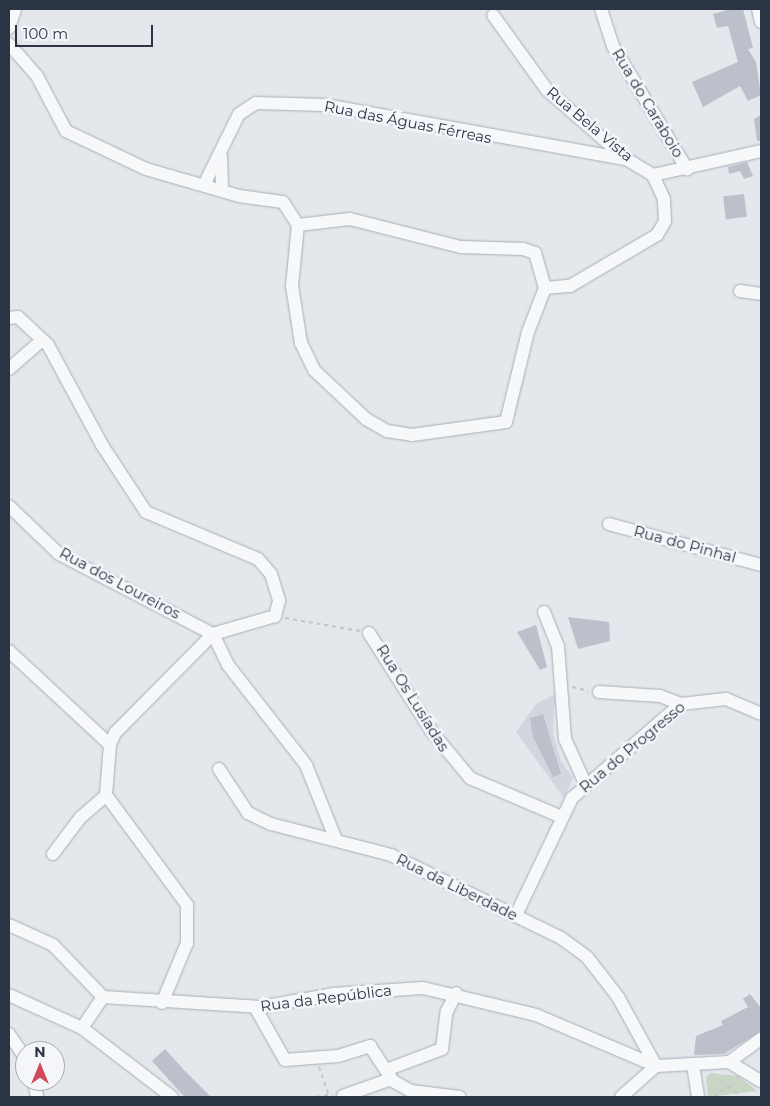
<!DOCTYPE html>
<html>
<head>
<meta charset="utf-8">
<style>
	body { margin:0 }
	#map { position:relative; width:770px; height:1106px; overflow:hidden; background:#e4e7ec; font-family:Montserrat,sans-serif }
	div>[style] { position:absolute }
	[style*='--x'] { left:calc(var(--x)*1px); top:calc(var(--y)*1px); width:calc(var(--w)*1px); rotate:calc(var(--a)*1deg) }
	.built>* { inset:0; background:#d2d6de }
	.green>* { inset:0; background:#c9d6c5 }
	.building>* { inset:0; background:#bbc0ca; transform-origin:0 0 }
	.path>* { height:2px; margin-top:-1px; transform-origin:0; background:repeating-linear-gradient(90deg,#c2c5cb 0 4px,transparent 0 8px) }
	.roads { filter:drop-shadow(0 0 1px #a9aeb7) drop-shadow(0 0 1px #a9aeb7) }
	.minor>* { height:12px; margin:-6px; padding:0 6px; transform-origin:6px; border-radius:6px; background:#f7f8fa }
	span { translate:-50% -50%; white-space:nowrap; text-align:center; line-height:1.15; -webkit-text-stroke:5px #f4f6f9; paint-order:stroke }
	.street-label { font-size:15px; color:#2b3445 }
	.frame { position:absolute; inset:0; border:10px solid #2b3445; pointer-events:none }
	.north { position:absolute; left:15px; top:1041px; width:50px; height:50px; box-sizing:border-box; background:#f4f6f9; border:1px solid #a4a8b1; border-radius:50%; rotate:0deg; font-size:14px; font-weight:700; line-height:20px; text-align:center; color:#2b3445 }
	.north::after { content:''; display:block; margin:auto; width:18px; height:22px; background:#d1495b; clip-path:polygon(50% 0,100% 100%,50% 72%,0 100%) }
	.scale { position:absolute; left:15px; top:25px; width:138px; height:22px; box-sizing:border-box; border:2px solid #2b3445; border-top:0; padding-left:6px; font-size:15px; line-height:18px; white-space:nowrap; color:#2b3445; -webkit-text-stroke:4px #f4f6f9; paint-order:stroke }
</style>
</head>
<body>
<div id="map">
	<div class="built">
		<i style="clip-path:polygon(555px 694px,553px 734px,561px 761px,573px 778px,564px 798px,516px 732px,536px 704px)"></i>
	</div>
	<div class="green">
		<i style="clip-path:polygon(711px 1073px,738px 1076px,757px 1091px,708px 1097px,706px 1077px)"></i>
	</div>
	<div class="building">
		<i style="clip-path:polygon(731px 9px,743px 9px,753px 48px,748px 49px,756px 62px,761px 95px,748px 101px,740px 86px,703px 107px,692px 82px,738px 62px,728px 26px,717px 28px,713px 14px)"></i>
		<i style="clip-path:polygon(761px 115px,761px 141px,757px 141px,754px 119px)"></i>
		<i style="clip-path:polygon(747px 162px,753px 176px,744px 179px,740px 171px,729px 174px,728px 167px)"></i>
		<i style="left:744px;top:194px;width:23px;height:21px;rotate:83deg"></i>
		<i style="clip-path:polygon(568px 617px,609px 622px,610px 641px,578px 649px)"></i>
		<i style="clip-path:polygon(536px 625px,547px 667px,540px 670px,517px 632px)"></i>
		<i style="clip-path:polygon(543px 714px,561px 774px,553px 777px,533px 737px,530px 718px)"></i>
		<i style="clip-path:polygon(750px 994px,761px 1008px,761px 1031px,724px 1054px,694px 1055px,696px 1036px,723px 1025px,721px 1021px,748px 1007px,743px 999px)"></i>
		<i style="clip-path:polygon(165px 1049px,184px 1070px,211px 1097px,185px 1097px,179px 1091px,152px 1061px)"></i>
	</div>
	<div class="path">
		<i style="--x:285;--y:618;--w:76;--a:9.8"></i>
		<i style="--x:572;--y:687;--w:17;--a:13"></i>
		<i style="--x:319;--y:1067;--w:28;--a:71"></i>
		<i style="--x:316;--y:1097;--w:17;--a:-10"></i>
		<i style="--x:714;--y:1097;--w:18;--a:-38"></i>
		<i style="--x:728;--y:1086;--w:13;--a:39"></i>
	</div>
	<div class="roads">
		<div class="minor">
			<i style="--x:601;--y:9;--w:39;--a:72"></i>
			<i style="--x:613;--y:46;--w:144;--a:59"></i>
			<i style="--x:758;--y:9;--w:13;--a:77"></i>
			<i style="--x:9;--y:28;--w:20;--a:-72"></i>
			<i style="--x:9;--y:44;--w:43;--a:48.8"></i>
			<i style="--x:37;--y:76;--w:62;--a:62.2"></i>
			<i style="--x:66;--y:131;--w:89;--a:25.4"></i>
			<i style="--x:146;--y:169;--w:97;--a:16.2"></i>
			<i style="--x:239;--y:196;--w:44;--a:7.8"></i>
			<i style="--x:283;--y:202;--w:27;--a:57"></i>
			<i style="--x:298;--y:225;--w:61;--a:95.6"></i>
			<i style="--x:292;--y:286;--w:58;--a:81"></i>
			<i style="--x:301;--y:343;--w:30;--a:64"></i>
			<i style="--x:314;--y:370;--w:71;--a:43.3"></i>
			<i style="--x:366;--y:419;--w:24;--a:30"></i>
			<i style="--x:387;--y:431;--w:25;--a:9"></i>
			<i style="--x:412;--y:435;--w:95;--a:-7.9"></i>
			<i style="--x:506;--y:422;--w:93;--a:-76.3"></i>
			<i style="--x:528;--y:332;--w:47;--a:-68.9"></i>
			<i style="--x:545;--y:288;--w:25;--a:-5"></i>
			<i style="--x:570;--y:286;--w:101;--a:-30.4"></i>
			<i style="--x:657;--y:235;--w:16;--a:-60"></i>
			<i style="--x:665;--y:221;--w:22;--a:-93"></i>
			<i style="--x:664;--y:199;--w:26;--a:-115"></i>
			<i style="--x:653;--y:175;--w:31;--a:-149"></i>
			<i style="--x:626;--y:159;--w:105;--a:-138.9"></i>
			<i style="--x:547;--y:90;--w:92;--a:-125.8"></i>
			<i style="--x:221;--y:157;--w:34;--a:88"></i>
			<i style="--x:653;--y:175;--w:111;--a:-12.5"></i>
			<i style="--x:204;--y:185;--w:79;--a:-63.8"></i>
			<i style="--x:239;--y:114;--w:20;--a:-33"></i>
			<i style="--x:256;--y:103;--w:69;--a:1.7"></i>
			<i style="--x:325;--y:105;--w:306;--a:10.2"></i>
			<i style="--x:298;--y:225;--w:52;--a:-6.6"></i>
			<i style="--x:350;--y:219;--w:114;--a:14.2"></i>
			<i style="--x:461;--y:247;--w:62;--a:1.8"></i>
			<i style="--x:523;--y:249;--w:13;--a:18"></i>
			<i style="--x:535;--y:253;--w:36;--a:74"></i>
			<i style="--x:740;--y:291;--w:21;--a:8"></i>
			<i style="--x:9;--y:318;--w:9;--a:-6"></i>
			<i style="--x:18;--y:317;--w:41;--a:43"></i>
			<i style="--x:48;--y:345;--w:114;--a:61.6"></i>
			<i style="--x:102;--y:445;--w:80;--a:56.7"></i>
			<i style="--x:146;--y:512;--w:121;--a:22.8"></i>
			<i style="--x:258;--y:559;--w:20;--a:49"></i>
			<i style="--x:271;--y:574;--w:28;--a:73"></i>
			<i style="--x:279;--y:601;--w:16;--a:105"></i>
			<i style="--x:275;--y:616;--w:65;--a:163.8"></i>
			<i style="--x:213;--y:634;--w:139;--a:134.7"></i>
			<i style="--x:115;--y:733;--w:13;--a:113"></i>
			<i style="--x:110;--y:745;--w:50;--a:94.6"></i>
			<i style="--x:106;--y:795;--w:137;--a:53.6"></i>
			<i style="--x:187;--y:905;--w:38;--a:90"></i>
			<i style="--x:187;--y:943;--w:65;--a:112.6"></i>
			<i style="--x:9;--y:369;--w:41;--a:-41.1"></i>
			<i style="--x:9;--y:506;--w:69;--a:43.8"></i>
			<i style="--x:59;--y:554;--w:174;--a:27.5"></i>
			<i style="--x:609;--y:524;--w:157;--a:15.1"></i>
			<i style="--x:544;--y:612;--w:37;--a:68"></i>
			<i style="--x:558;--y:646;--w:93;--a:85.7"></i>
			<i style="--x:565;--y:739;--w:48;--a:65.6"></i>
			<i style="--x:369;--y:633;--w:117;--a:57.5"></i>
			<i style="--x:432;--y:732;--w:60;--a:50.4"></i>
			<i style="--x:470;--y:778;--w:100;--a:23"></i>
			<i style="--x:213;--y:634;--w:34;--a:64"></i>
			<i style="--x:228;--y:665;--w:127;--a:52"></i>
			<i style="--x:306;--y:765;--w:81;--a:68.2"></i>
			<i style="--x:9;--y:651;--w:138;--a:42.9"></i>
			<i style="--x:599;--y:692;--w:61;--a:3.8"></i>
			<i style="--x:660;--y:696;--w:22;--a:21"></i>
			<i style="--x:219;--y:769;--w:53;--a:56.6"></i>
			<i style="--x:248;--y:813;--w:25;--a:26"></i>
			<i style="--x:271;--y:824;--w:124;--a:14.5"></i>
			<i style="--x:391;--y:855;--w:189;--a:26"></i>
			<i style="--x:561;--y:938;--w:32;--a:36"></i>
			<i style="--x:587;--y:957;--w:51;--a:52.2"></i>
			<i style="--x:618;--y:997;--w:79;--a:61.2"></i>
			<i style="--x:53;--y:854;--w:45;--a:-53.1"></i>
			<i style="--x:80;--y:818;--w:35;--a:-41"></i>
			<i style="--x:516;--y:915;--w:130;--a:-64.4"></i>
			<i style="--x:572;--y:798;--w:144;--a:-40.8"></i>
			<i style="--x:681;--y:704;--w:45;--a:-6.3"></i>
			<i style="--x:726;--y:699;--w:38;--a:23"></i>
			<i style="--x:9;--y:925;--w:48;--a:24.4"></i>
			<i style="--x:53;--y:945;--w:72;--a:46.1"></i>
			<i style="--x:9;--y:995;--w:80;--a:24.3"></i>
			<i style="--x:82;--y:1028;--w:113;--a:37.5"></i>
			<i style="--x:103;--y:997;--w:158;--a:3.6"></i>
			<i style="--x:261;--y:1007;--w:73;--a:-10.2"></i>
			<i style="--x:333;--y:994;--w:90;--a:-3.8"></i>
			<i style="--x:423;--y:988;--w:116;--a:13.4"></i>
			<i style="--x:536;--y:1015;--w:130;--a:23"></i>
			<i style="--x:255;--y:1007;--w:61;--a:60.5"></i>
			<i style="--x:285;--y:1060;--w:53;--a:-4.3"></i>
			<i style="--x:338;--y:1056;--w:34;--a:-17"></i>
			<i style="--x:370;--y:1046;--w:42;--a:56.7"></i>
			<i style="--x:393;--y:1081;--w:21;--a:29"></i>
			<i style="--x:411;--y:1091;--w:49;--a:7"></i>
			<i style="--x:82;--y:1028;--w:37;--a:-56"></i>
			<i style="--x:9;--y:1034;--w:29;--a:56"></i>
			<i style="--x:729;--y:1062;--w:37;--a:31"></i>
			<i style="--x:693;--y:1065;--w:32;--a:81"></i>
			<i style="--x:386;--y:1070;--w:60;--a:-20.6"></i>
			<i style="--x:442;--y:1049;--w:38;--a:-83"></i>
			<i style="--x:447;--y:1011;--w:20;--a:-63"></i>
			<i style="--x:34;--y:1081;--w:16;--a:79"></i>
			<i style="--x:343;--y:1096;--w:51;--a:-19.5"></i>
			<i style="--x:621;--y:1097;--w:47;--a:-41.5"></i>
			<i style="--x:656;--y:1066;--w:73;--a:-3.1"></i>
			<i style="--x:729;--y:1062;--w:39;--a:-36"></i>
		</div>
	</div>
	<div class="street-label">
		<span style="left:648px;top:103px;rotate:59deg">Rua do Caraboio</span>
		<span style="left:408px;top:122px;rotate:11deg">Rua das Águas Férreas</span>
		<span style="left:590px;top:124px;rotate:40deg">Rua Bela Vista</span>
		<span style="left:685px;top:544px;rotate:15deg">Rua do Pinhal</span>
		<span style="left:120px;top:583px;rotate:28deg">Rua dos Loureiros</span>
		<span style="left:413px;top:698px;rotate:58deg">Rua Os Lusíadas</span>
		<span style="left:632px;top:747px;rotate:-40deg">Rua do Progresso</span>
		<span style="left:457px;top:887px;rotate:26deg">Rua da Liberdade</span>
		<span style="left:326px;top:998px;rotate:-7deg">Rua da República</span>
	</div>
	<div class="frame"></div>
	<div class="north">N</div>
	<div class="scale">100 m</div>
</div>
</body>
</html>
